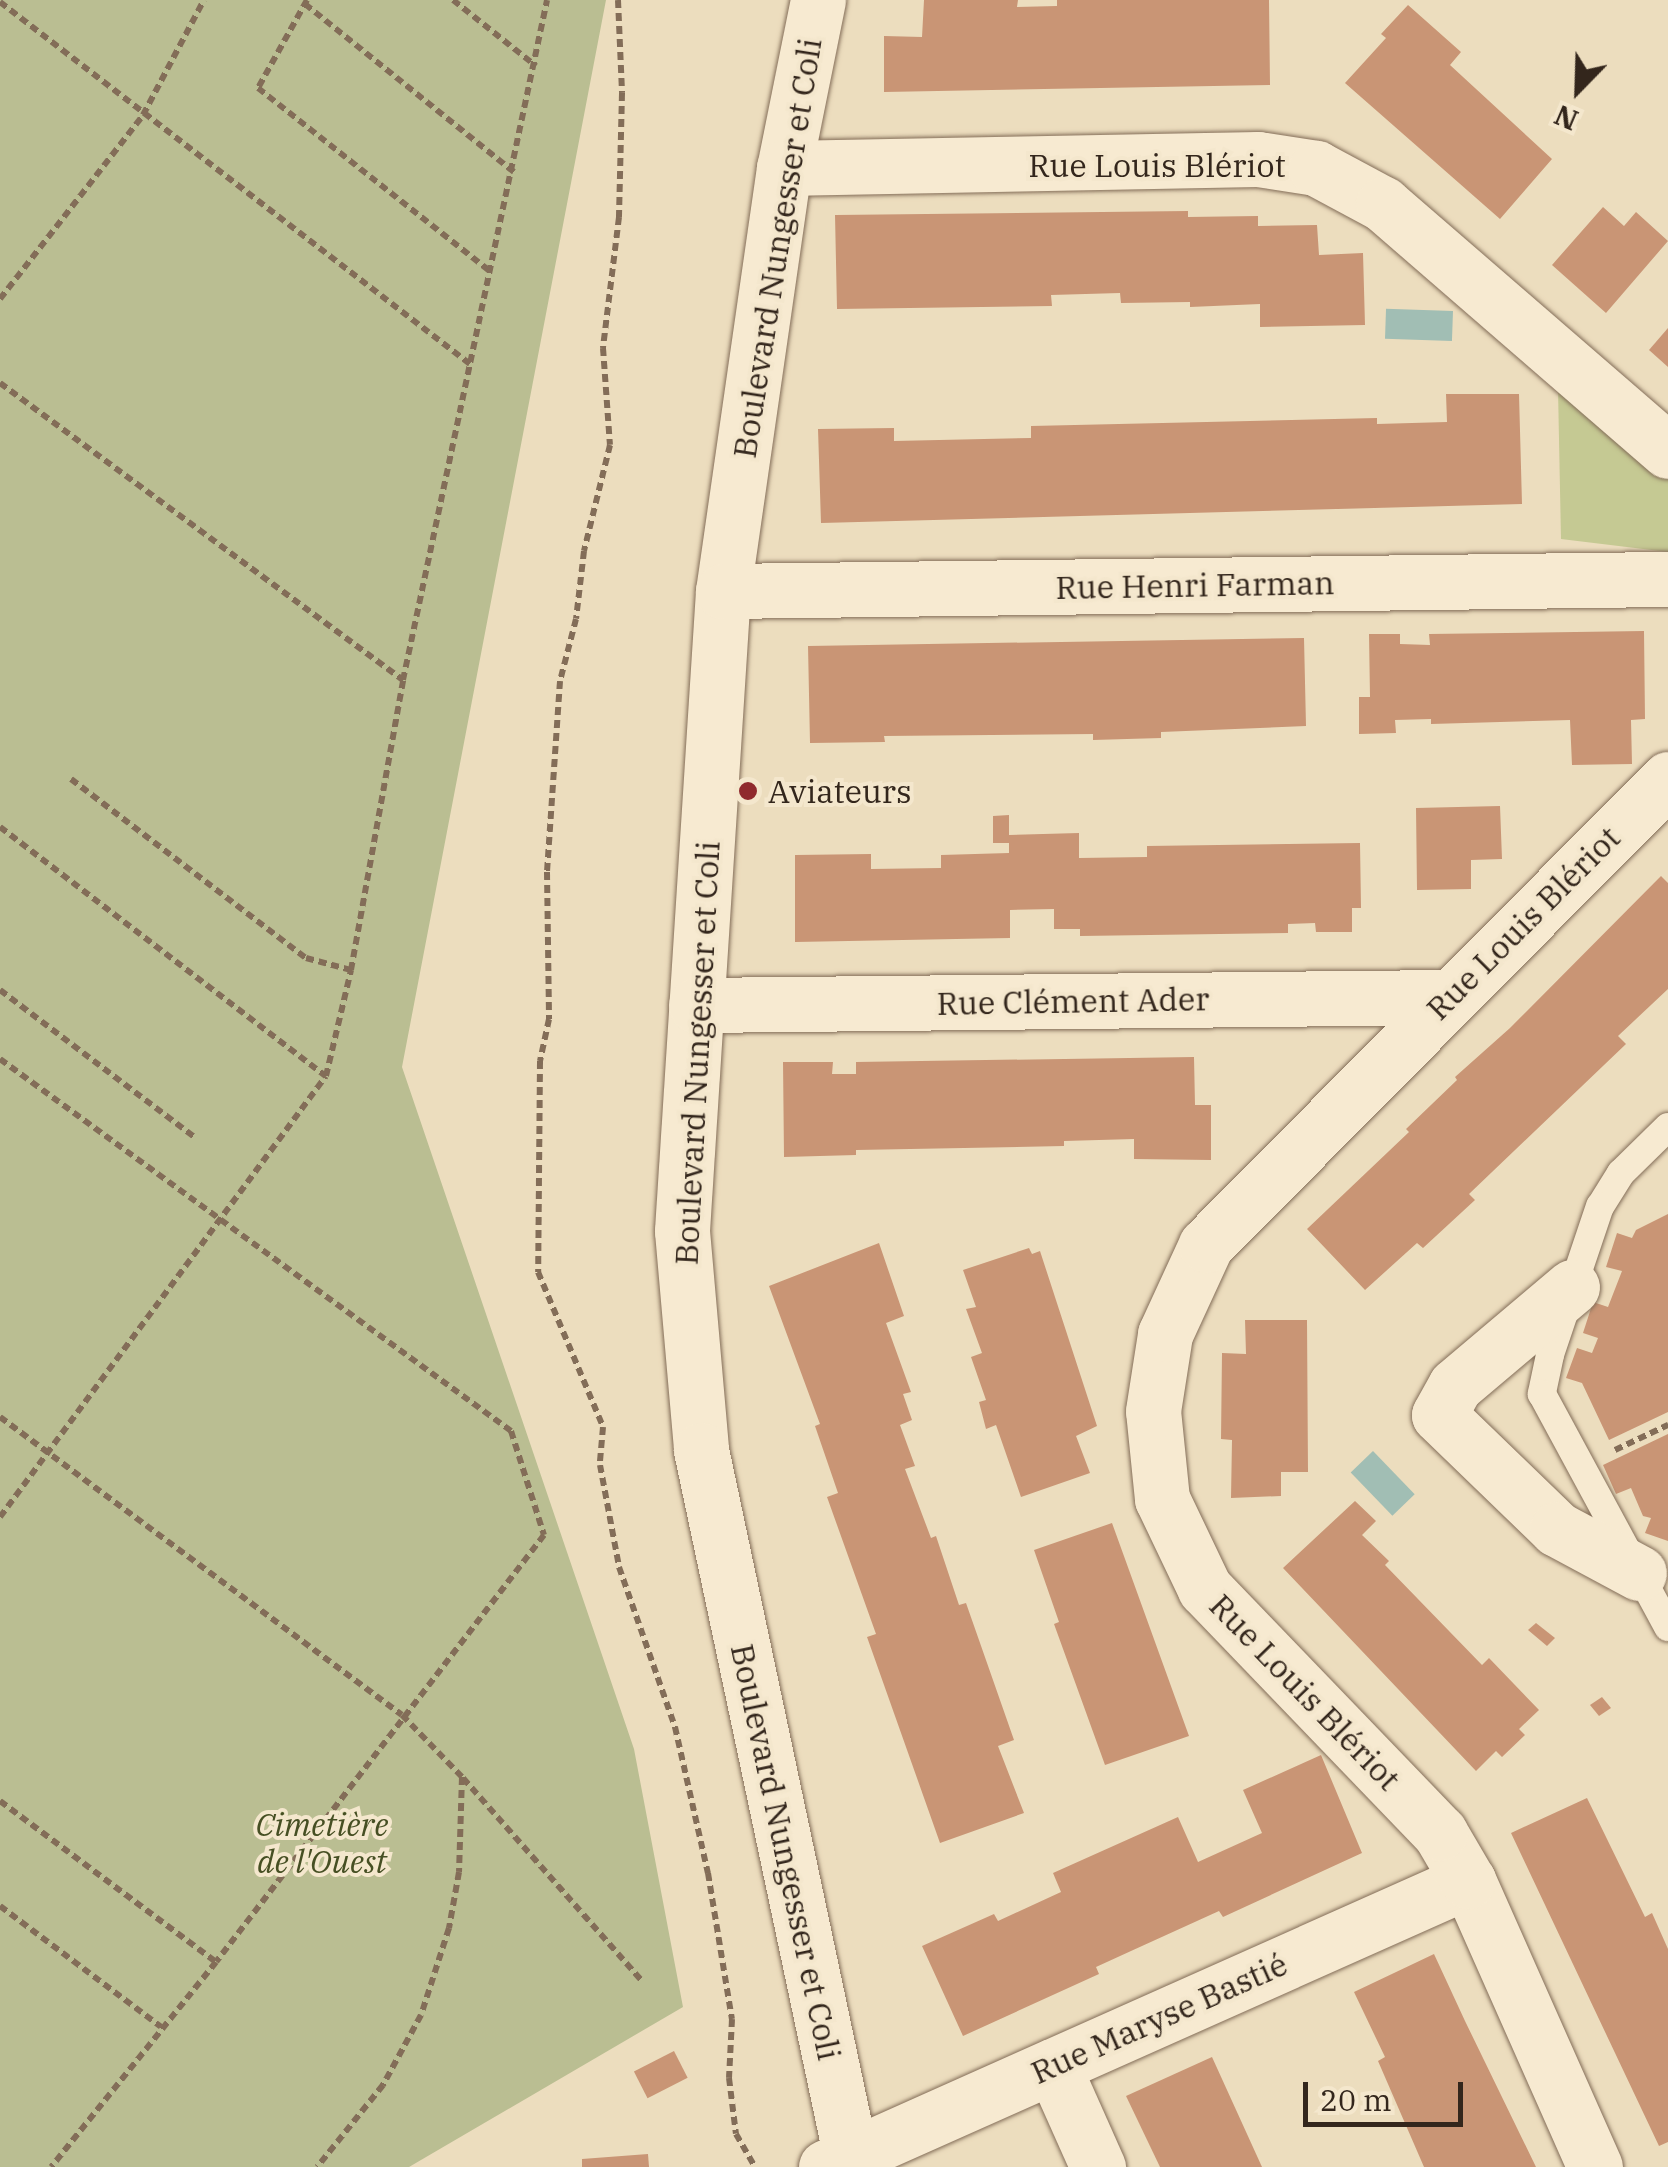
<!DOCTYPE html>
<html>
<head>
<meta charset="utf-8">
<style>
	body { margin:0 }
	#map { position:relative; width:1668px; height:2167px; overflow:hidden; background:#ecddbe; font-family:"IBM Plex Serif",serif }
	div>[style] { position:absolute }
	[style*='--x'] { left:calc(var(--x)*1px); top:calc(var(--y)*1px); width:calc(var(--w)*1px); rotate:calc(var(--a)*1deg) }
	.green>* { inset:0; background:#c5c993 }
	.cemetery>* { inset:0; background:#babe92 }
	.water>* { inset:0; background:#a1beb4; transform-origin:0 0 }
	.building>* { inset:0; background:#c99575; transform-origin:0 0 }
	.path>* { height:6px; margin-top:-3px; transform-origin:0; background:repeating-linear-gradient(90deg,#836d58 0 8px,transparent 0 13px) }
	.roads { filter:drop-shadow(0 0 2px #836d58) drop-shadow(0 0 2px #836d58) }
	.service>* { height:28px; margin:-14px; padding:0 14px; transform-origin:14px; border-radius:14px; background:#f7ead1 }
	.minor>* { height:55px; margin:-27.5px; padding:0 27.5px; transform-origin:27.5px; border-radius:27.5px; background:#f7ead1 }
	.dots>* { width:28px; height:28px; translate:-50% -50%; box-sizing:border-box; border:5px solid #f4e7cd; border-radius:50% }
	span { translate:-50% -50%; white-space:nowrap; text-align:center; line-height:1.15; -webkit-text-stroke:8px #f4e7cd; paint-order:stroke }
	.street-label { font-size:32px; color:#33261c }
	.poi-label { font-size:32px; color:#33261c }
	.left { translate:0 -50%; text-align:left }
	.park-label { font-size:32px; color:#464f23; font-style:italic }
	.north { position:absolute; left:1528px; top:40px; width:100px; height:100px; -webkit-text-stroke:8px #f4e7cd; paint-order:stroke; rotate:203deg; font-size:28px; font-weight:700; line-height:40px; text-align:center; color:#33261c }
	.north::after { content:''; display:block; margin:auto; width:35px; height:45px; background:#33261c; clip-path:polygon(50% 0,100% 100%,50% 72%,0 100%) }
	.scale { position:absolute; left:1303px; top:2082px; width:160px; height:45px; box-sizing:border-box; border:5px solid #33261c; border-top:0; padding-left:12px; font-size:30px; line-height:35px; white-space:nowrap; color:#33261c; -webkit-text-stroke:8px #f4e7cd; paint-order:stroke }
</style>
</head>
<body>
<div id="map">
	<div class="green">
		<i style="clip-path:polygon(1558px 389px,1668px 476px,1668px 552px,1561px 539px)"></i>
	</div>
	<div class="cemetery">
		<i style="clip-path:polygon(0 0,606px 0,402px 1067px,634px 1749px,683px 2007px,409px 2167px,0 2167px)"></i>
	</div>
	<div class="water">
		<i style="left:1453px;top:311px;width:30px;height:67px;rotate:92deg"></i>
		<i style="left:1373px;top:1451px;width:60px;height:31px;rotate:46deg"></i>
	</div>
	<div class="building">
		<i style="clip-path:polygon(924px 0,1018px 0,1017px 7px,1057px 6px,1057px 0,1269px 0,1270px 85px,884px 92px,884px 36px,922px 37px)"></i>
		<i style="clip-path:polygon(1408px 5px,1461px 52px,1450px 65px,1552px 159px,1500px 219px,1345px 83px,1386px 38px,1381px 34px)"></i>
		<i style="clip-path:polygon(1603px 207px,1624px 226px,1636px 212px,1668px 241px,1606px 313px,1552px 265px)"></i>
		<i style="clip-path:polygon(1188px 211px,1188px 217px,1258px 216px,1258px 226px,1317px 225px,1319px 255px,1363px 253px,1365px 325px,1260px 327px,1260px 304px,1190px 307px,1190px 302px,1121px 303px,1120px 293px,1051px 295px,1052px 306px,837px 309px,835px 215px)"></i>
		<i style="clip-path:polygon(1668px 328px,1668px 367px,1649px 350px)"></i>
		<i style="clip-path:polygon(1446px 394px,1519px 394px,1522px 504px,821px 523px,818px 429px,894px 428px,894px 441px,1031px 438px,1031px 426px,1377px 418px,1377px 424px,1447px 422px)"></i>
		<i style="clip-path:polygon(1644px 631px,1645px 719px,1631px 720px,1632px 764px,1572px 765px,1570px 720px,1431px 724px,1431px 719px,1395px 720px,1396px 733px,1359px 734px,1359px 697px,1370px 697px,1369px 634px,1400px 634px,1400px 644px,1430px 645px,1429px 634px)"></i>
		<i style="clip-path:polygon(1304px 638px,1306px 726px,1161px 732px,1161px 738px,1093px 740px,1093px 734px,884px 736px,885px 742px,810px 743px,808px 646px)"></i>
		<i style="clip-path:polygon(1500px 806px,1502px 859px,1471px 860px,1471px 889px,1417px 890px,1416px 808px)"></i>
		<i style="clip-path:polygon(1009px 815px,1009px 835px,1079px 833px,1079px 858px,1147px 857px,1147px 846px,1360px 843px,1361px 908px,1352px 908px,1352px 932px,1316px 932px,1315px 923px,1288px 924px,1288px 933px,1080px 936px,1080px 929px,1054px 929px,1054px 909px,1010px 910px,1010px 938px,795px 942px,795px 855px,871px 854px,871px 869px,941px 868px,941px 855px,1009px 853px,1009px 843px,993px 843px,993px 816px)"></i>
		<i style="clip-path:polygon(1661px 876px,1668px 883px,1668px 989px,1618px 1036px,1626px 1044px,1469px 1194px,1475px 1200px,1423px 1248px,1417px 1243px,1365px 1290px,1307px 1229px,1409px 1132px,1406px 1129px,1457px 1080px,1455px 1077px,1510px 1028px)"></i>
		<i style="clip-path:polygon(1194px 1057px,1195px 1105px,1211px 1105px,1211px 1160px,1134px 1159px,1134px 1139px,1064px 1141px,1064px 1146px,856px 1150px,856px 1155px,784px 1157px,783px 1062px,833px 1062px,832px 1074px,856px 1074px,856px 1062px)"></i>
		<i style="clip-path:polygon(1668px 1214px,1668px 1412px,1609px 1440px,1582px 1383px,1566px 1378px,1577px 1348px,1592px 1353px,1598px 1338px,1583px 1333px,1593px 1302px,1608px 1307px,1622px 1271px,1606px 1267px,1617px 1233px,1632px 1238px,1636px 1230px)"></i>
		<i style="clip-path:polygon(879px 1243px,904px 1316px,886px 1323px,911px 1392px,903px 1394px,912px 1420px,900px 1425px,915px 1466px,905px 1469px,931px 1538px,936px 1536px,959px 1605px,966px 1603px,1014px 1740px,998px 1746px,1024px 1813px,940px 1843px,867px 1637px,876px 1634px,827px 1497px,838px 1493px,815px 1426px,820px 1424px,769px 1286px)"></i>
		<i style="clip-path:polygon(1029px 1248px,1032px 1254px,1040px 1251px,1097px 1426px,1076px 1436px,1090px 1473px,1021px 1497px,996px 1425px,986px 1429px,979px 1402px,986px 1400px,971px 1357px,982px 1353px,966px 1309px,976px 1307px,963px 1270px)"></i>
		<i style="clip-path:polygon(1245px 1320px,1307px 1320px,1308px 1472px,1281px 1472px,1281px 1496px,1231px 1498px,1232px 1440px,1221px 1439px,1222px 1353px,1246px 1354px)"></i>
		<i style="clip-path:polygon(1668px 1434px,1668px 1541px,1645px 1533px,1651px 1518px,1643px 1516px,1631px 1488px,1616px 1494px,1603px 1465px)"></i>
		<i style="clip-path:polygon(1355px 1501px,1376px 1521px,1362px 1535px,1389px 1561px,1385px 1565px,1482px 1665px,1489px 1658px,1539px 1710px,1519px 1729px,1525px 1735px,1502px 1757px,1496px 1751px,1476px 1771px,1283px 1568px)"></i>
		<i style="clip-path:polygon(1112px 1523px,1189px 1736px,1105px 1765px,1054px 1624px,1059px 1622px,1034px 1550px)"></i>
		<i style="clip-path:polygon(1536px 1623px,1555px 1638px,1547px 1646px,1528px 1630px)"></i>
		<i style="clip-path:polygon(1602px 1697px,1611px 1708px,1599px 1716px,1590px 1705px)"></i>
		<i style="clip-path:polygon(1321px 1755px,1362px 1853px,1223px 1917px,1219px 1911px,1131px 1951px,1096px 1967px,1099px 1974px,963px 2036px,922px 1946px,994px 1914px,998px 1921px,1061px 1892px,1053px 1873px,1178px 1817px,1198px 1862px,1262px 1833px,1243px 1790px)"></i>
		<i style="clip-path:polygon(1587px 1798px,1645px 1917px,1652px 1913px,1668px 1949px,1668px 2142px,1659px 2146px,1511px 1833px)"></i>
		<i style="clip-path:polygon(1434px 1954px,1465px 2021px,1536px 2167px,1424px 2167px,1378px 2061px,1385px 2057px,1354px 1992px)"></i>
		<i style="left:674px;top:2051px;width:30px;height:45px;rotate:63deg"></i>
		<i style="clip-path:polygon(1212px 2057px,1262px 2167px,1160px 2167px,1126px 2096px)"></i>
		<i style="clip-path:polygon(648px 2154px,649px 2167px,582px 2167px,582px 2159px)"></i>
	</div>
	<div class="path">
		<i style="--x:307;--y:0;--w:101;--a:119.1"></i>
		<i style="--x:258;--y:88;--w:297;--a:38.3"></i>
		<i style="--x:453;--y:0;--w:106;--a:38.5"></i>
		<i style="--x:618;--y:0;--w:93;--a:87.5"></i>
		<i style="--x:622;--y:93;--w:124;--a:91.4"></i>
		<i style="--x:619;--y:217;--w:132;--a:97"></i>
		<i style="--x:603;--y:348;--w:97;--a:85.9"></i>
		<i style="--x:610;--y:445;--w:109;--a:103.8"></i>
		<i style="--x:584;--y:551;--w:68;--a:96.7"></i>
		<i style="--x:576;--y:619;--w:64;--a:104.5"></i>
		<i style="--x:560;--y:681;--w:191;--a:93.9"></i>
		<i style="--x:547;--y:872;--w:147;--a:89.2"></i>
		<i style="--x:549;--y:1019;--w:43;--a:102.1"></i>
		<i style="--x:540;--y:1061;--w:211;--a:90.5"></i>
		<i style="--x:538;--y:1272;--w:168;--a:67.2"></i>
		<i style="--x:603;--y:1427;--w:38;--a:95"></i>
		<i style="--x:600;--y:1465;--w:104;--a:79.4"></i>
		<i style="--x:619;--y:1567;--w:170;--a:70.7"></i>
		<i style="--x:675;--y:1727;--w:150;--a:77.3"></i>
		<i style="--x:708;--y:1873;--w:148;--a:80.7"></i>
		<i style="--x:732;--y:2019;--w:59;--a:92.9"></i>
		<i style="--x:729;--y:2078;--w:56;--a:82.9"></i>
		<i style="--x:736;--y:2134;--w:38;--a:60"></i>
		<i style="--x:0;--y:2;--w:593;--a:37.6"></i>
		<i style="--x:305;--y:4;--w:268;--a:38.8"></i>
		<i style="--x:0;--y:299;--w:233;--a:-52.1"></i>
		<i style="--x:143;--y:115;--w:130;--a:-62.1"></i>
		<i style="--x:0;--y:383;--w:501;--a:36.39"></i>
		<i style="--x:71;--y:779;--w:295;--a:37.3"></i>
		<i style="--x:306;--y:958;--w:47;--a:14.9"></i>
		<i style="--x:0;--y:827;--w:410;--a:37.4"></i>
		<i style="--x:0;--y:990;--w:246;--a:37.1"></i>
		<i style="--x:0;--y:1059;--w:632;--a:36.05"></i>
		<i style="--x:511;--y:1431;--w:109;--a:72.4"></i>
		<i style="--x:544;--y:1535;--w:538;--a:127.53"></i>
		<i style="--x:216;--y:1962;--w:263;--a:128.8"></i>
		<i style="--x:0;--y:1417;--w:500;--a:36.55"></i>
		<i style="--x:402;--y:1715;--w:86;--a:45.9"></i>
		<i style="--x:462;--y:1777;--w:95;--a:91.8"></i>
		<i style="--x:459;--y:1872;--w:57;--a:100.1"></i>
		<i style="--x:449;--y:1928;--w:91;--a:107.8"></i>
		<i style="--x:421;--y:2015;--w:80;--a:118.5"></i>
		<i style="--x:383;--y:2085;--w:105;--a:128.8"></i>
		<i style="--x:1615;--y:1450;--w:59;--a:-25.3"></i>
		<i style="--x:0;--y:1517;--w:548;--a:-53.53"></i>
		<i style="--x:326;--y:1076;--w:109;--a:-76.7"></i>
		<i style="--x:351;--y:970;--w:295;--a:-79.8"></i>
		<i style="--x:403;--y:680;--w:695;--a:-78.04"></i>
		<i style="--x:463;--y:1778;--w:269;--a:48.6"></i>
		<i style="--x:0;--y:1801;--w:269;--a:36.7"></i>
		<i style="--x:0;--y:1906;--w:201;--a:36.9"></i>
	</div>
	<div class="roads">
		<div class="service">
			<i style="--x:1668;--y:1127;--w:66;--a:135.6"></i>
			<i style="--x:1621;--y:1173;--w:39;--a:122"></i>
			<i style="--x:1600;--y:1206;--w:157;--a:108.6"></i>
			<i style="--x:1550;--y:1355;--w:40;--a:102"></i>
			<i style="--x:1542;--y:1394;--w:265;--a:61.6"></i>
		</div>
		<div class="minor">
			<i style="--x:818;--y:0;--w:171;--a:101.4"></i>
			<i style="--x:784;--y:168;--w:427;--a:98.2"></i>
			<i style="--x:723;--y:591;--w:641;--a:93.67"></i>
			<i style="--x:682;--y:1231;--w:220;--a:85"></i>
			<i style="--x:701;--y:1450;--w:733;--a:78.03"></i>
			<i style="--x:784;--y:168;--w:474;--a:-1.1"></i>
			<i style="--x:1258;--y:159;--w:59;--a:8.8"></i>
			<i style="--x:1316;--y:168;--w:76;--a:28.2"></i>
			<i style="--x:1383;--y:204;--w:377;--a:40.9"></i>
			<i style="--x:723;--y:591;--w:945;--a:-0.73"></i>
			<i style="--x:696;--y:1005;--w:753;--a:-0.61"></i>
			<i style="--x:1572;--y:1287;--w:153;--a:139.8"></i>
			<i style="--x:1455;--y:1386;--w:33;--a:119"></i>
			<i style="--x:1439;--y:1415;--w:164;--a:44"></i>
			<i style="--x:1557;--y:1529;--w:93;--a:28.2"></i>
			<i style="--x:1053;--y:2066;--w:111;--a:66"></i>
			<i style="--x:826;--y:2167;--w:703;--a:-24.01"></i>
			<i style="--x:1595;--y:2167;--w:313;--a:-113.9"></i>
			<i style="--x:1468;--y:1881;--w:56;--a:-120.3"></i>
			<i style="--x:1440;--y:1833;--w:339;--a:-133.9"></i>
			<i style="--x:1205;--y:1589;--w:100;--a:-115.5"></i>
			<i style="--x:1162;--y:1499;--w:88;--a:-95.8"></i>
			<i style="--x:1153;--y:1411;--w:78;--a:-81.1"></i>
			<i style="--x:1165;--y:1334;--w:98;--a:-65.3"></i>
			<i style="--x:1206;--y:1245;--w:656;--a:-45.25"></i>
		</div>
	</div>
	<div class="dots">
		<i style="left:748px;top:791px;background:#902a2e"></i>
	</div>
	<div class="street-label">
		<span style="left:1157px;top:165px">Rue Louis Blériot</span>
		<span style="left:777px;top:248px;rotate:-81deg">Boulevard Nungesser et Coli</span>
		<span style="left:1195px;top:585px;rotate:-1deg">Rue Henri Farman</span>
		<span style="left:1523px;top:923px;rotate:-45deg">Rue Louis Blériot</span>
		<span style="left:1073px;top:1001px;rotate:-1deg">Rue Clément Ader</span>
		<span style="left:697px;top:1053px;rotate:-87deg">Boulevard Nungesser et Coli</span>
		<span style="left:1305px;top:1692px;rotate:46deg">Rue Louis Blériot</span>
		<span style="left:786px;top:1852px;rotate:78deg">Boulevard Nungesser et Coli</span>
		<span style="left:1159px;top:2018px;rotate:-24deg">Rue Maryse Bastié</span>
	</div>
	<div class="poi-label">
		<span class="left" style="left:768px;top:791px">Aviateurs</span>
	</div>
	<div class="park-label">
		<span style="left:322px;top:1843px">Cimetière<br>de l'Ouest</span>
	</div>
	<div class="north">N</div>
	<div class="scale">20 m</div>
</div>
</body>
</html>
